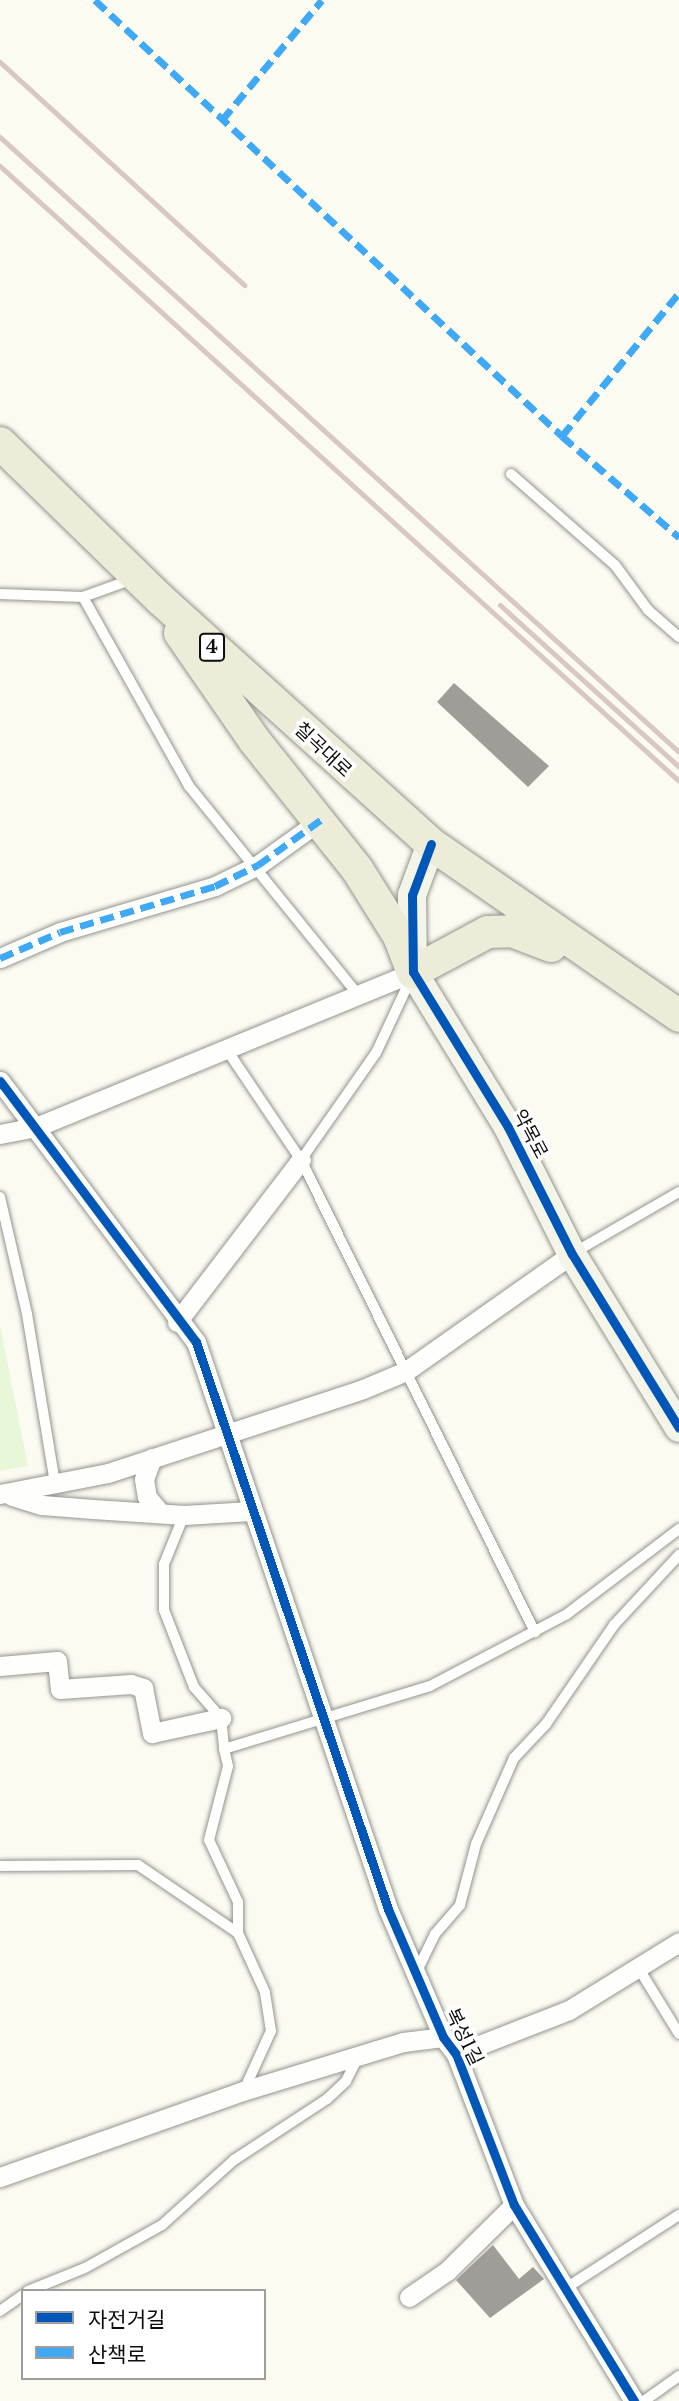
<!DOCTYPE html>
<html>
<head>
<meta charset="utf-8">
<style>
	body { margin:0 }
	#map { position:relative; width:679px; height:2401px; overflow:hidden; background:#fbfbf1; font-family:"Libre Baskerville","Noto Sans KR",serif }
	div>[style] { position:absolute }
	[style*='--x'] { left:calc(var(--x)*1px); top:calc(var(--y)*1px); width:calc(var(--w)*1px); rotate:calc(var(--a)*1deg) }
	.pitch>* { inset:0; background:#e9f7d9 }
	.building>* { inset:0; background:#9e9d97 }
	.roads { filter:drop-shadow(0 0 2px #949490) drop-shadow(0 0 2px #949490) }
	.lane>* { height:10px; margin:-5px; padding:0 5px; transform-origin:5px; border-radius:5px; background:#fefefd }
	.street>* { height:19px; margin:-9.5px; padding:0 9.5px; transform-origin:9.5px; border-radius:9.5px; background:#fefefd }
	.secondary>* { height:28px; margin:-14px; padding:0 14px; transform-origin:14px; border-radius:14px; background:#f4f5e8 }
	.primary>* { height:32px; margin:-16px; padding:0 16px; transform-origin:16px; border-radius:16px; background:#edecd8 }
	.rail>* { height:5px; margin:-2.5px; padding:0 2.5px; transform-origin:2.5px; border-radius:2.5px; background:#d9c7c2 }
	.quiet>* { height:7px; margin-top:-3.5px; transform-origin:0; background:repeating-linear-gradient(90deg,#3fa9f5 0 14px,transparent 0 21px) }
	.cycleway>* { height:9px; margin:-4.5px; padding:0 4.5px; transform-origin:4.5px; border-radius:4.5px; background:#0057b8 }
	span { translate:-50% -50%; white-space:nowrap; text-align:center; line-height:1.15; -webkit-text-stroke:7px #fff; paint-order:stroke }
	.shield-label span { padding:2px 5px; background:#fff; border:2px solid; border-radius:5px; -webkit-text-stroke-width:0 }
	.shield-label { font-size:18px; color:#0d0d0d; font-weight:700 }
	.street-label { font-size:19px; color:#0d0d0d }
	.legend { position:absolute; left:21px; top:2289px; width:245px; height:91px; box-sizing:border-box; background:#fff; border:2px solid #9e9e9e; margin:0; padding:9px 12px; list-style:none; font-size:21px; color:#0d0d0d }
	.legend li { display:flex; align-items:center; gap:14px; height:35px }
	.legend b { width:35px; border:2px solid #9e9e9e }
</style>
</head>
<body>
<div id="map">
	<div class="pitch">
		<i style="clip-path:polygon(0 1325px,28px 1466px,0 1471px)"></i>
	</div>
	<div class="building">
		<i style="clip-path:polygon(454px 683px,549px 766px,528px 787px,437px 702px)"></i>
		<i style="clip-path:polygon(493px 2245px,519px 2279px,533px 2267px,544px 2279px,490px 2318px,456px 2280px)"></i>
	</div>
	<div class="roads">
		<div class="lane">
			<i style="--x:511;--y:474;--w:138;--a:41.2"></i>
			<i style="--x:615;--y:565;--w:56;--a:53.7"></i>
			<i style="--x:648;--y:610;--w:41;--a:41.1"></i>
			<i style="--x:0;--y:594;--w:83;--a:2.1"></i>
			<i style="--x:83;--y:597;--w:53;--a:-19.8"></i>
			<i style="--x:83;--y:597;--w:217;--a:60.7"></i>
			<i style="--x:189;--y:786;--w:270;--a:51"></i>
			<i style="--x:227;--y:1050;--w:133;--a:56.1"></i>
			<i style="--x:301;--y:1160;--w:527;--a:63.63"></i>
			<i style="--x:301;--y:1160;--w:131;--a:-55"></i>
			<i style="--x:376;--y:1053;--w:83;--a:-65"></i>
			<i style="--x:0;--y:1197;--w:120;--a:77"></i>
			<i style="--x:27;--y:1314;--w:171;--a:80.6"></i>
			<i style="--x:575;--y:1252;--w:120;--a:-30"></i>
			<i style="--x:184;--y:1515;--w:53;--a:112.2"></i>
			<i style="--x:164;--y:1564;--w:46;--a:90"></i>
			<i style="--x:164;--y:1610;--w:83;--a:68.7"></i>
			<i style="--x:194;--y:1687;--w:41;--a:48.9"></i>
			<i style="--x:221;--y:1718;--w:31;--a:84"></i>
			<i style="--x:0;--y:1866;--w:138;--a:-0.4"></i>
			<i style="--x:138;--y:1865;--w:121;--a:34.2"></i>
			<i style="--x:639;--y:1969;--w:76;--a:58.4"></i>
			<i style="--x:416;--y:1973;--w:43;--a:-64"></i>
			<i style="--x:435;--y:1934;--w:38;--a:-49"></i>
			<i style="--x:460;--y:1905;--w:63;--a:-75.3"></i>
			<i style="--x:476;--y:1844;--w:94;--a:-66.2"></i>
			<i style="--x:514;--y:1758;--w:47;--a:-46.7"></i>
			<i style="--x:546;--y:1724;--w:120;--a:-55.5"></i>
			<i style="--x:614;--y:1625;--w:96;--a:-47.1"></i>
			<i style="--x:245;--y:2088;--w:63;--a:-65.5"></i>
			<i style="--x:271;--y:2031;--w:39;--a:-99"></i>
			<i style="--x:265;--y:1992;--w:65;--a:-114.6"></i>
			<i style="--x:238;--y:1933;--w:31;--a:-90"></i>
			<i style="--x:238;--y:1902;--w:68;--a:-115.1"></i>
			<i style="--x:209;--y:1840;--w:76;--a:-75.6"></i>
			<i style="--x:228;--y:1766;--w:17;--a:-103"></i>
			<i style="--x:224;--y:1749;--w:215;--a:-17"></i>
			<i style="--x:430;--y:1686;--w:155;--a:-27.7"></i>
			<i style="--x:567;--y:1614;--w:141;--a:-37.2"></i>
			<i style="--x:566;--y:2288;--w:135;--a:-32.9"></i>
			<i style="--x:28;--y:2291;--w:61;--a:-22"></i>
			<i style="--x:85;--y:2268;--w:88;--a:-29.2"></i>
			<i style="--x:162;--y:2225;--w:97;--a:-42.1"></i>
			<i style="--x:234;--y:2160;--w:111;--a:-33.3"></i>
			<i style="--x:327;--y:2099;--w:26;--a:-43"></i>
			<i style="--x:346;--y:2081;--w:28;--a:-63"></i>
			<i style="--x:0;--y:2311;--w:28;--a:-35"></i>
			<i style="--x:644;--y:2401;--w:43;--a:-35.5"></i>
		</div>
		<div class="street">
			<i style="--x:0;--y:958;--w:65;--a:-23.4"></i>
			<i style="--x:60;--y:932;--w:162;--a:-16.5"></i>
			<i style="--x:215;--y:886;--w:48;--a:-26"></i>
			<i style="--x:258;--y:865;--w:79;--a:-35.7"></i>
			<i style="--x:0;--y:1081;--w:326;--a:53.1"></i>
			<i style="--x:196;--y:1342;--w:599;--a:71.29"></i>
			<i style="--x:388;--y:1909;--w:139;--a:66.7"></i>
			<i style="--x:443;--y:2037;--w:21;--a:53"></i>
			<i style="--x:456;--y:2054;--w:162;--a:69"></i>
			<i style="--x:514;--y:2205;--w:230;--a:58.5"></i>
			<i style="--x:0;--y:1134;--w:37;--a:-11"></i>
			<i style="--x:36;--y:1127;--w:408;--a:-22.3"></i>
			<i style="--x:177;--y:1322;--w:204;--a:-52.6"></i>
			<i style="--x:152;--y:1458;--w:22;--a:111"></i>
			<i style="--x:144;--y:1479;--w:18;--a:81"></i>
			<i style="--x:147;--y:1497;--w:17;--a:50"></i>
			<i style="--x:0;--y:1494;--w:110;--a:-11"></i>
			<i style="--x:108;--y:1473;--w:268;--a:-18.2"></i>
			<i style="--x:363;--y:1389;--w:47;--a:-22.7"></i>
			<i style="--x:406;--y:1371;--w:203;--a:-35.2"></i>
			<i style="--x:12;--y:1496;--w:31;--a:17"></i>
			<i style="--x:42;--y:1505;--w:51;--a:4.5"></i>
			<i style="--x:93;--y:1509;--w:91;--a:3.8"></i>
			<i style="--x:184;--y:1515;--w:67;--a:-3.4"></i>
			<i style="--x:0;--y:1666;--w:57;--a:-5"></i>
			<i style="--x:57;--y:1661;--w:28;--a:84"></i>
			<i style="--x:60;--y:1689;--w:71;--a:-4"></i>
			<i style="--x:131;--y:1684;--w:13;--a:18"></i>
			<i style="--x:143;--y:1688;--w:46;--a:78.7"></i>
			<i style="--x:152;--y:1733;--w:71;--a:-12.3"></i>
			<i style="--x:456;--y:2054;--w:121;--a:-21.3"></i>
			<i style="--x:569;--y:2010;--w:129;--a:-31.7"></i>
			<i style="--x:0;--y:2177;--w:258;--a:-19.5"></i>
			<i style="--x:243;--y:2091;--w:167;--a:-17"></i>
			<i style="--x:403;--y:2042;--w:40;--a:-7.1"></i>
			<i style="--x:409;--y:2297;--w:46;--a:-34.4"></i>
			<i style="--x:447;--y:2271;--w:94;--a:-44.6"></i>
		</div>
		<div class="secondary">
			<i style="--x:431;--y:844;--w:54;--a:110.4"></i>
			<i style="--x:412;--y:895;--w:77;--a:89.3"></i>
			<i style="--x:413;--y:972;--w:182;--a:58.5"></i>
			<i style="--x:508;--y:1127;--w:142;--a:63.3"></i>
			<i style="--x:572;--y:1254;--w:204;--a:58.4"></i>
		</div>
		<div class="primary">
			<i style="--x:0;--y:443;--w:223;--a:44.3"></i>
			<i style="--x:160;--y:599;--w:365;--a:42.1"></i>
			<i style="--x:431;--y:844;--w:302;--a:34.7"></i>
			<i style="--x:180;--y:633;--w:130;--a:55.3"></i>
			<i style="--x:254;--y:740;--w:165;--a:51.4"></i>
			<i style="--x:357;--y:869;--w:79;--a:57.9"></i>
			<i style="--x:399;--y:936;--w:39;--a:69"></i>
			<i style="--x:413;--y:972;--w:85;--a:-28.1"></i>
			<i style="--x:488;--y:932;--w:24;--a:-2"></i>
			<i style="--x:512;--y:931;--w:42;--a:21"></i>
		</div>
	</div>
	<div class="rail">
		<i style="--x:0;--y:62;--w:331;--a:42.4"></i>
		<i style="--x:0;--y:137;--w:916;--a:42.17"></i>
		<i style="--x:0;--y:166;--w:916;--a:42.17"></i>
		<i style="--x:500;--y:605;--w:241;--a:42.1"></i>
	</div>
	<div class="quiet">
		<i style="--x:95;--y:0;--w:639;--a:43.03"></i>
		<i style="--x:562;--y:436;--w:155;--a:40.8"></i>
		<i style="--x:222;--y:120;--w:156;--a:-50.2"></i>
		<i style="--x:562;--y:436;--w:185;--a:-50.7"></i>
		<i style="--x:0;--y:958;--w:65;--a:-23.4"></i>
		<i style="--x:60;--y:932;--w:162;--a:-16.5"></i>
		<i style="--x:215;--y:886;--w:48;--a:-26"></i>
		<i style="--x:258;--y:865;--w:79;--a:-35.7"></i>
	</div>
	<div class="cycleway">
		<i style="--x:431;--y:844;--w:54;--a:110.4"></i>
		<i style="--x:412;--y:895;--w:77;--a:89.3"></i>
		<i style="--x:413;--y:972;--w:182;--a:58.5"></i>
		<i style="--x:508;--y:1127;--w:142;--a:63.3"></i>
		<i style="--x:572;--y:1254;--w:204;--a:58.4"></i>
		<i style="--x:0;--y:1081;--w:326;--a:53.1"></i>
		<i style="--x:196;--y:1342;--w:599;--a:71.29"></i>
		<i style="--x:388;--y:1909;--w:139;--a:66.7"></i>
		<i style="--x:443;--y:2037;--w:21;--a:53"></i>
		<i style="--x:456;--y:2054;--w:162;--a:69"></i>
		<i style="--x:514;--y:2205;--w:230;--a:58.5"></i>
	</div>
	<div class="shield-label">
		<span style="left:212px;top:647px">4</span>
	</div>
	<div class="street-label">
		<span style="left:323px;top:750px;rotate:43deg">칠곡대로</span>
		<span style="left:530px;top:1134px;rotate:62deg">약목로</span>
		<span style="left:464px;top:2037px;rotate:64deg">복성1길</span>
	</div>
	<ul class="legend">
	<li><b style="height:9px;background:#0057b8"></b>자전거길</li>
	<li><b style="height:9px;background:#3fa9f5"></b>산책로</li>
	</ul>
</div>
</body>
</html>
